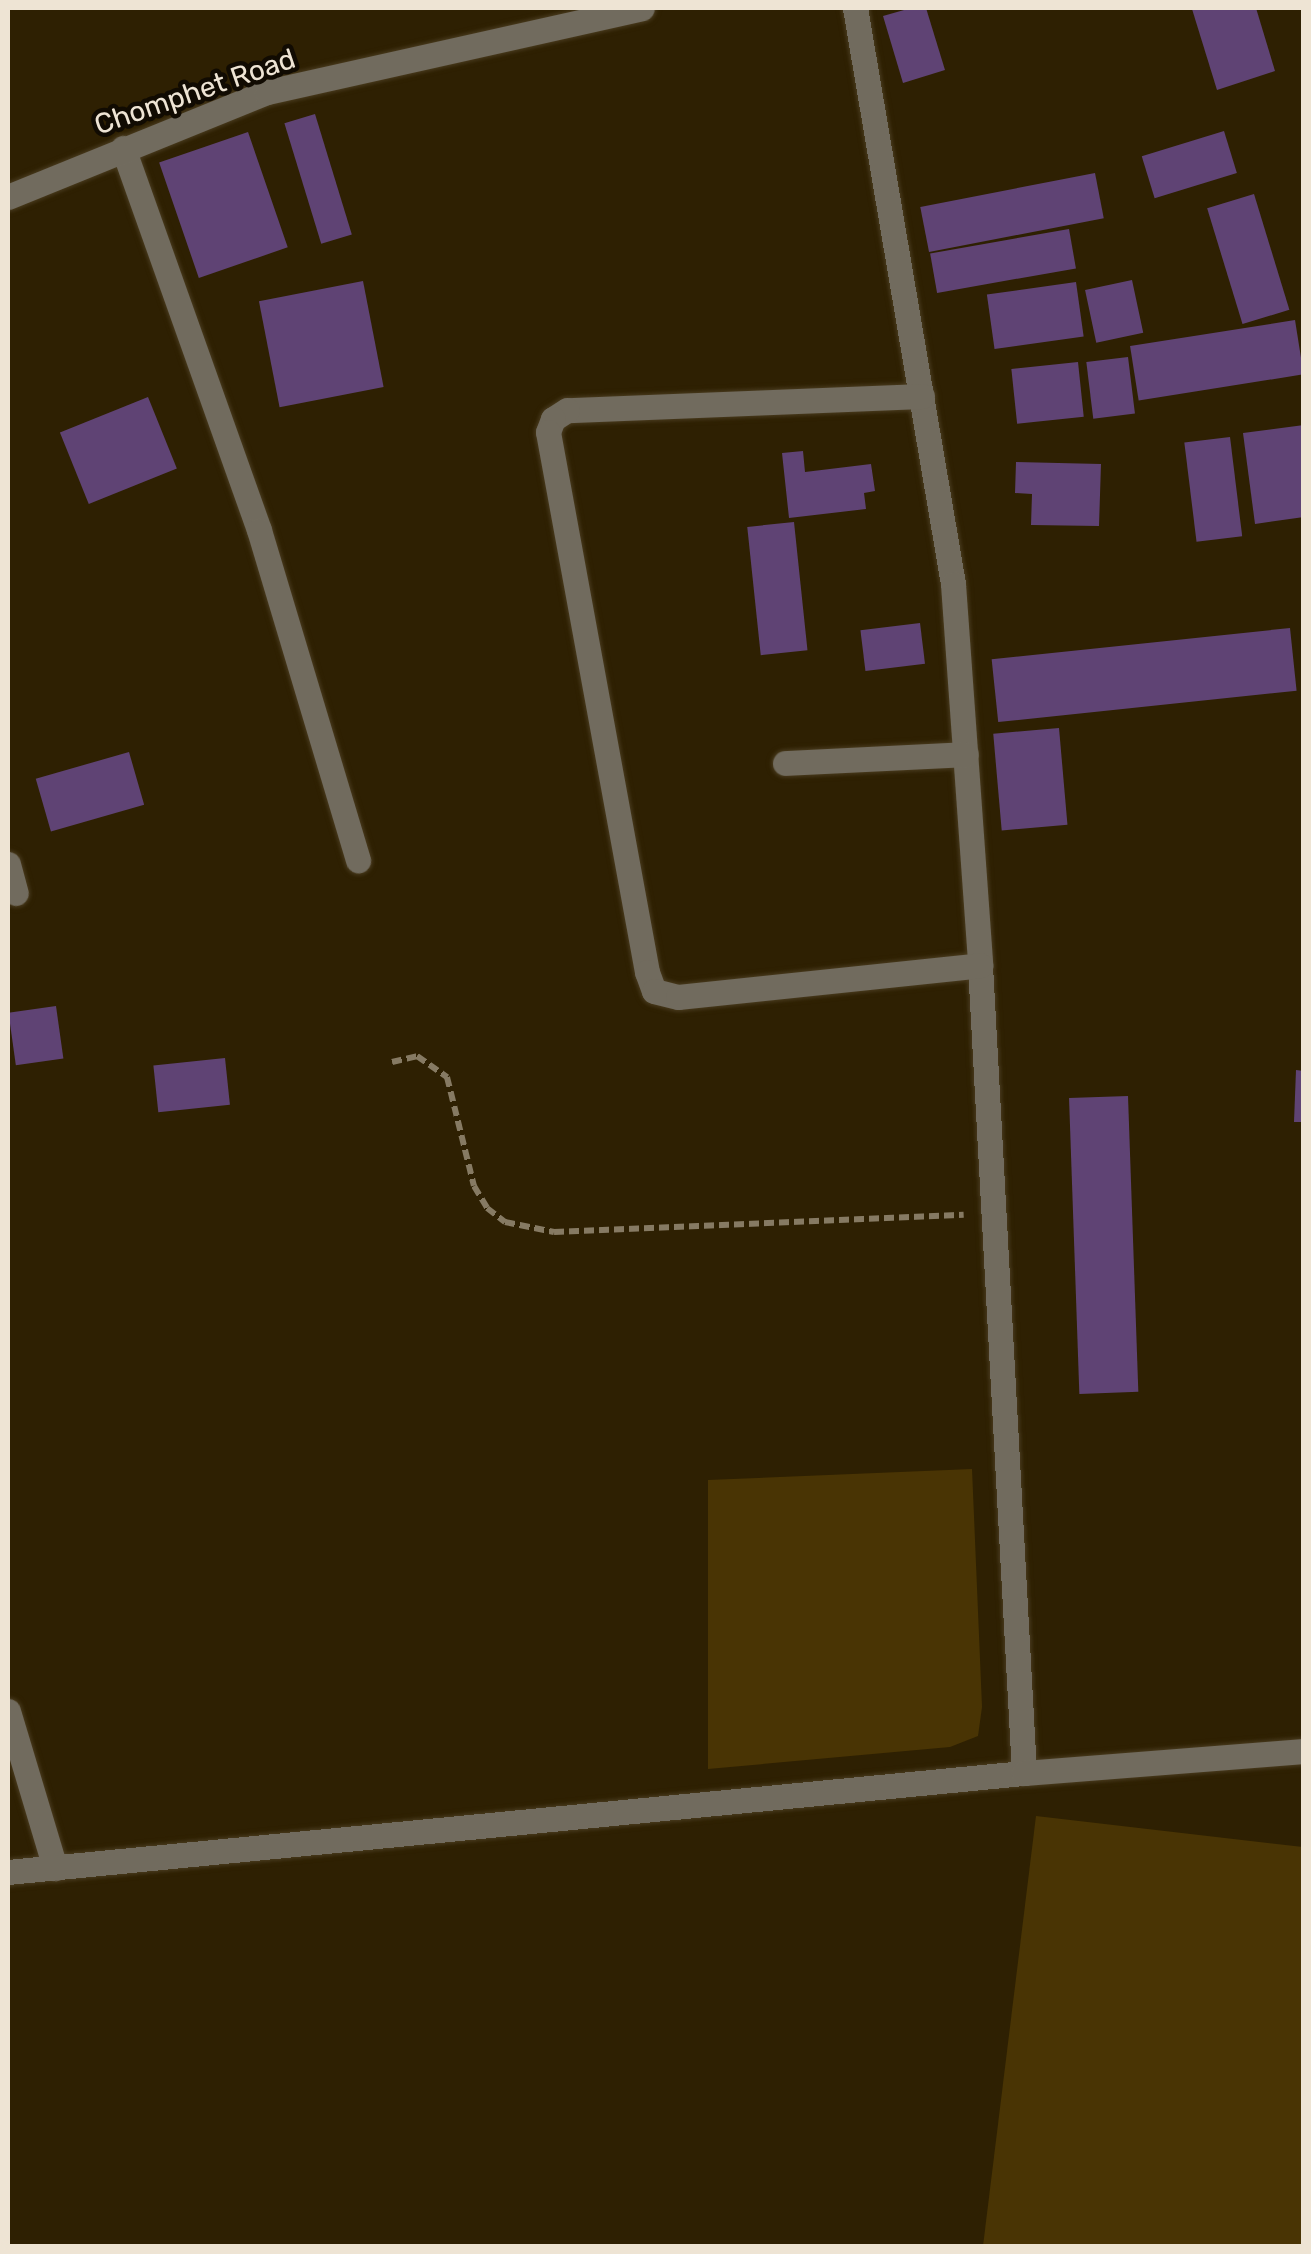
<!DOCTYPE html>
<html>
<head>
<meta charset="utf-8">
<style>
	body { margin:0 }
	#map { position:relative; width:1311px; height:2254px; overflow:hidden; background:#2e2002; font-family:Rubik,sans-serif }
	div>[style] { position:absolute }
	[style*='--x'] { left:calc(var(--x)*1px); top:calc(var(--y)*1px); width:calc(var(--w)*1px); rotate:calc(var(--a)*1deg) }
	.green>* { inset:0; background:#493404 }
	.building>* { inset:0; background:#5f4374; transform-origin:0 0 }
	.path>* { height:6px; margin-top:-3px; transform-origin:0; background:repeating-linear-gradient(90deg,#867a63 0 10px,transparent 0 15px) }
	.roads { filter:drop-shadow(0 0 2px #493b1f) drop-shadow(0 0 2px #493b1f) }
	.minor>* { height:25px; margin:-12.5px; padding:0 12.5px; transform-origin:12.5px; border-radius:12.5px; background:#716b5e }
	span { translate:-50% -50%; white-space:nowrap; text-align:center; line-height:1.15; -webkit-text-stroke:9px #110b02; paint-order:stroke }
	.street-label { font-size:28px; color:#eee4d4 }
	.frame { position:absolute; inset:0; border:10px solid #eee4d4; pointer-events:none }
</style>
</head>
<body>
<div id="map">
	<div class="green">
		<i style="clip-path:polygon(972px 1469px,982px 1707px,978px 1736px,950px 1747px,708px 1769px,708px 1480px)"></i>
		<i style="clip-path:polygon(1036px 1816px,1303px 1847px,1303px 2246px,983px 2246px)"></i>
	</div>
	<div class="building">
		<i style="clip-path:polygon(911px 8px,926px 8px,945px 70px,903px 83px,883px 16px)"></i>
		<i style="clip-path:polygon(1197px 8px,1256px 8px,1275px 71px,1217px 90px,1192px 9px)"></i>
		<i style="left:315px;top:114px;width:126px;height:32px;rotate:73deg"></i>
		<i style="left:1224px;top:131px;width:44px;height:86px;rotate:73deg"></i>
		<i style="left:248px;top:132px;width:122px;height:94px;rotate:71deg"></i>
		<i style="left:1095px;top:173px;width:46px;height:178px;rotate:79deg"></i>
		<i style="left:1254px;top:194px;width:121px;height:49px;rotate:73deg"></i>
		<i style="left:1069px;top:229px;width:40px;height:141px;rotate:80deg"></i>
		<i style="left:1132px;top:280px;width:54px;height:48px;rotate:78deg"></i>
		<i style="left:363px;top:281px;width:108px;height:106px;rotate:79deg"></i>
		<i style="left:1076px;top:282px;width:55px;height:90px;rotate:82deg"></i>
		<i style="left:1295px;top:320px;width:55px;height:167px;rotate:81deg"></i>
		<i style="left:1128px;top:357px;width:57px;height:42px;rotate:83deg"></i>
		<i style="left:1078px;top:362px;width:55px;height:67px;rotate:84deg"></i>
		<i style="left:148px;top:397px;width:77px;height:95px;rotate:68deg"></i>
		<i style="clip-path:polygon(1304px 425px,1304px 517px,1255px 524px,1243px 433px)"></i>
		<i style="left:1230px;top:437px;width:100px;height:46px;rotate:83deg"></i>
		<i style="clip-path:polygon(803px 451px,805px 472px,871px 464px,875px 491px,864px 493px,866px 509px,789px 518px,782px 453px)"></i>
		<i style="clip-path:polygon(1016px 462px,1101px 464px,1099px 526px,1031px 525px,1032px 494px,1015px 493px)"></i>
		<i style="left:794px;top:522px;width:129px;height:47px;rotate:84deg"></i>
		<i style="left:920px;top:623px;width:41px;height:60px;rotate:83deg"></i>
		<i style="left:1290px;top:628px;width:63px;height:300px;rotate:84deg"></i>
		<i style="left:1059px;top:728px;width:97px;height:66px;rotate:85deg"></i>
		<i style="left:129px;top:752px;width:55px;height:97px;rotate:74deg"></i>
		<i style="left:56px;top:1006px;width:53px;height:48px;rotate:82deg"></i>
		<i style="left:225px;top:1058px;width:47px;height:72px;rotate:84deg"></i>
		<i style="clip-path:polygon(1296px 1070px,1304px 1071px,1304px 1122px,1294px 1122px)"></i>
		<i style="left:1128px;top:1096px;width:296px;height:59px;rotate:88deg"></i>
	</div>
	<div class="path">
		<i style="--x:392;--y:1062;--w:26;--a:-13"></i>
		<i style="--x:417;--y:1056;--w:37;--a:35"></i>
		<i style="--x:447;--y:1077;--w:112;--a:76.1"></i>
		<i style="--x:474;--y:1186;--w:26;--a:59"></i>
		<i style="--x:487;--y:1208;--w:23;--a:38"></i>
		<i style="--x:505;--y:1222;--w:50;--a:11.5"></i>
		<i style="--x:554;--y:1232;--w:410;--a:-2.4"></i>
	</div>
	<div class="roads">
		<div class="minor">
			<i style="--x:855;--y:8;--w:584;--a:80.34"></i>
			<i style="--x:953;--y:584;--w:382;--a:85.9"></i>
			<i style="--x:980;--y:965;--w:809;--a:86.88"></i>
			<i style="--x:123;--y:148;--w:405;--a:70.4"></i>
			<i style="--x:259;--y:530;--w:345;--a:73.3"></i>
			<i style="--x:8;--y:197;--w:279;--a:-22.1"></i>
			<i style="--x:267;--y:92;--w:384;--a:-12.6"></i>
			<i style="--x:922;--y:396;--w:355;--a:177.7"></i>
			<i style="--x:567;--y:410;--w:17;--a:147"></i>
			<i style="--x:553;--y:419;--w:14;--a:111"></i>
			<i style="--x:548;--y:432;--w:549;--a:79.61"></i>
			<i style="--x:647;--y:972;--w:20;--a:70"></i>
			<i style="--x:654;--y:991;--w:25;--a:14"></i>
			<i style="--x:678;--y:997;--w:304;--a:-6"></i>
			<i style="--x:785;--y:763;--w:181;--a:-2.8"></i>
			<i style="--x:8;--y:864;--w:30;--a:75"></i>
			<i style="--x:8;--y:1711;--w:164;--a:73.3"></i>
			<i style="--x:8;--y:1872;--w:1021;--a:-5.57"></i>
			<i style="--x:1024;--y:1773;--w:281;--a:-4.5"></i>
		</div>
	</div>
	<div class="street-label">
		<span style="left:195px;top:92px;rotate:-19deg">Chomphet Road</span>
	</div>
	<div class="frame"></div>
</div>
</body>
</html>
